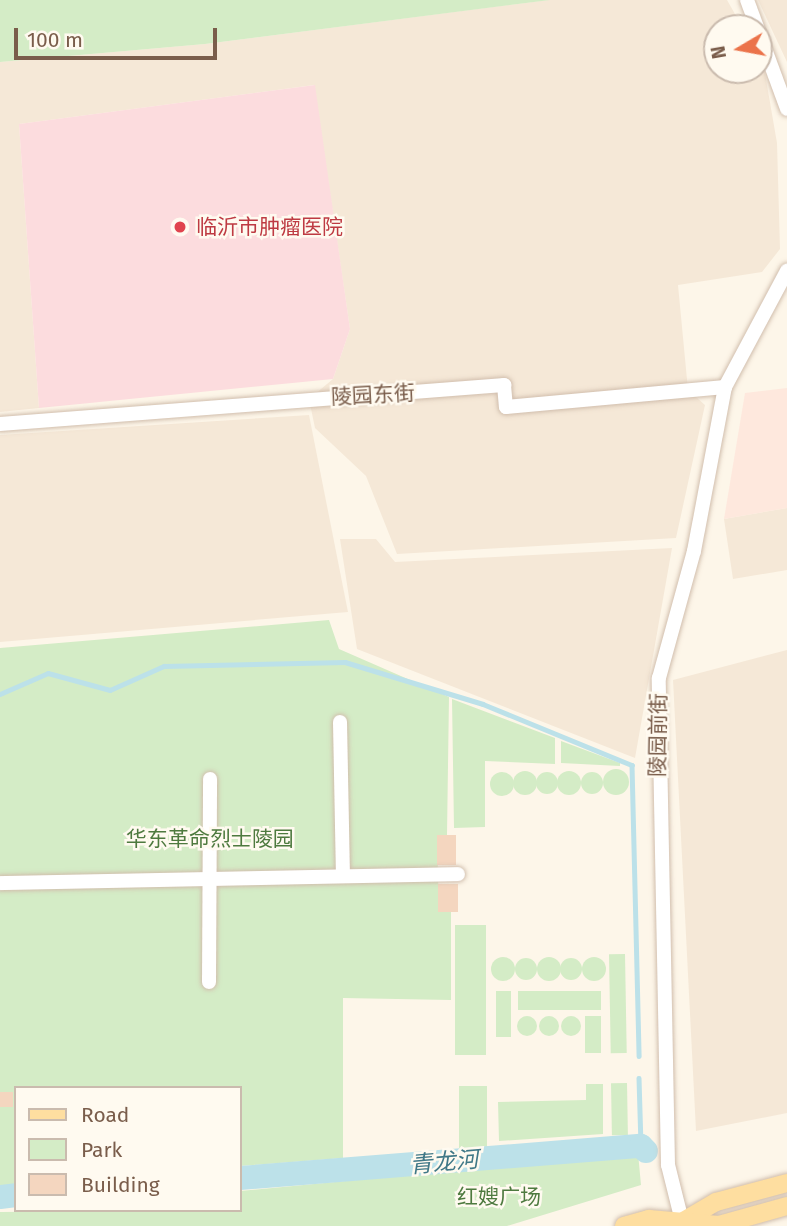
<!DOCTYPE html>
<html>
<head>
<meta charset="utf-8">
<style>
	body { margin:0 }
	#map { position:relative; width:787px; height:1226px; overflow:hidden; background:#fdf6e9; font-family:"Fira Sans","Noto Sans SC",sans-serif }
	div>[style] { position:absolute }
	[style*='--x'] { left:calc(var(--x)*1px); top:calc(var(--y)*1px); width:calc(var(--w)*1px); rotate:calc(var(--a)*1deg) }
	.residential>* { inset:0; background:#f5e8d7 }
	.commercial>* { inset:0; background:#fee8dd }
	.medical>* { inset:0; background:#fcdcde }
	.green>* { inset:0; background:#d4ecc6; transform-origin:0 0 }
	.round { border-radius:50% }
	.stream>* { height:4.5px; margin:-2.25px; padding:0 2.25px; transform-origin:2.25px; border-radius:2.25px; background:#bce1e9 }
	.river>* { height:24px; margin:-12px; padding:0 12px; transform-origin:12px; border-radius:12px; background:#bce1e9 }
	.building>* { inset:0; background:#f4d6bf; transform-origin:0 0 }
	.roads { filter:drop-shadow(0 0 2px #d1bead) drop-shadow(0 0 2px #d1bead) }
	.minor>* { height:14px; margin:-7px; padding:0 7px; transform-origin:7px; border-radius:7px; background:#fff }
	.major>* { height:18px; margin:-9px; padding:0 9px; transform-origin:9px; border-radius:9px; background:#fedea0 }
	.dots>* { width:19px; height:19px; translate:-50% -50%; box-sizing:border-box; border:4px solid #fffaf0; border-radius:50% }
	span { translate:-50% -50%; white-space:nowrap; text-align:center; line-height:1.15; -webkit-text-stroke:5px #fffaf0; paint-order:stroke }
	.health-label { font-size:21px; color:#be3a42 }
	.left { translate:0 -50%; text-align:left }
	.street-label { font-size:21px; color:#7a5d4b }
	.park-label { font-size:21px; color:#4e7a3f }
	.water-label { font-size:23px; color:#407887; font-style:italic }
	.legend { position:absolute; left:14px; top:1086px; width:228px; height:126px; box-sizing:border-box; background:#fffaf0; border:2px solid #cabbae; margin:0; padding:9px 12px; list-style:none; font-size:21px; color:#7a5d4b }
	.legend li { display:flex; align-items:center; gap:14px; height:35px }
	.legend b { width:35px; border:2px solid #cabbae }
	.north { position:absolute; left:703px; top:14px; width:70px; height:70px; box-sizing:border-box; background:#fffaf0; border:2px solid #cabbae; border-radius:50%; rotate:260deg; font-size:19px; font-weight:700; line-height:28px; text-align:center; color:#7a5d4b }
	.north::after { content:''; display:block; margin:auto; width:24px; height:32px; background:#eb734a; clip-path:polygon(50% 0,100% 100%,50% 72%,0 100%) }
	.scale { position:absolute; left:14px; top:28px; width:203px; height:32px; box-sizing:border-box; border:4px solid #7a5d4b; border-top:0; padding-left:9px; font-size:21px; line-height:24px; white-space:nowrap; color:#7a5d4b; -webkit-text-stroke:5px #fffaf0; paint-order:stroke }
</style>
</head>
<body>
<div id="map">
	<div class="residential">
		<i style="clip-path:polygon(548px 0,727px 0,743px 28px,717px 28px,717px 70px,759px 70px,759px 56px,763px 62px,777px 143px,780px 249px,762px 272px,678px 285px,688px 390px,705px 405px,676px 538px,397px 554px,366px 476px,315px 428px,309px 399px,333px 379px,350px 329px,314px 85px,19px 124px,39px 408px,0 412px,0 62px,205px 44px)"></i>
		<i style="clip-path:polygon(758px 0,787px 0,787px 62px)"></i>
		<i style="clip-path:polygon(309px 415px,348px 612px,0 642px,0 435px)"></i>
		<i style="clip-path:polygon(787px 508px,787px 570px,733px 579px,724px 519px)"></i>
		<i style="clip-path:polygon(340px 539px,376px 539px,395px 562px,672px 548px,635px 758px,357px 649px)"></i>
		<i style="clip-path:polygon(787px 650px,787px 1113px,696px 1131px,673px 680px)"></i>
	</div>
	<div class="commercial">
		<i style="clip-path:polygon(787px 388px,787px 508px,724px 519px,745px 393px)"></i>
	</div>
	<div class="medical">
		<i style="clip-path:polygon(315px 85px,350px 329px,333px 379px,39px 408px,19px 124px)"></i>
	</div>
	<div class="green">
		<i style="clip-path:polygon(0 0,550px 0,205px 44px,0 62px)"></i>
		<i style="clip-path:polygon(329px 620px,339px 649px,449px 697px,447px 835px,437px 836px,439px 912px,451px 912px,451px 1000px,343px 998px,343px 1158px,240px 1166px,240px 1088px,16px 1088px,16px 1185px,0 1185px,0 648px)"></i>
		<i style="clip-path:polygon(452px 699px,555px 738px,555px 764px,485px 761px,485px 827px,454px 828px)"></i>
		<i style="clip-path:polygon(561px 741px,620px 763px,620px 766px,561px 763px)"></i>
		<i class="round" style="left:603px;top:769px;width:26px;height:26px"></i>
		<i class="round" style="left:513px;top:771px;width:24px;height:24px"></i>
		<i class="round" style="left:557px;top:771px;width:24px;height:24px"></i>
		<i class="round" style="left:536px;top:772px;width:22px;height:22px"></i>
		<i class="round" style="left:581px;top:772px;width:22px;height:22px"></i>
		<i class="round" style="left:490px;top:772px;width:24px;height:24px"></i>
		<i style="left:455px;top:925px;width:31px;height:130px"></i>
		<i style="left:625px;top:954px;width:99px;height:16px;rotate:89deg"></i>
		<i class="round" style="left:491px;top:957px;width:24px;height:24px"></i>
		<i class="round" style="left:537px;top:957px;width:24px;height:24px"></i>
		<i class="round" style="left:582px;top:957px;width:24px;height:24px"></i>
		<i class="round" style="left:560px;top:958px;width:22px;height:22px"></i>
		<i class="round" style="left:515px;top:958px;width:22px;height:22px"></i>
		<i style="left:496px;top:991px;width:15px;height:46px"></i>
		<i style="left:518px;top:991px;width:83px;height:19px"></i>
		<i class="round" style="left:517px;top:1016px;width:20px;height:20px"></i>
		<i style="left:585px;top:1016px;width:16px;height:37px"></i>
		<i class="round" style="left:561px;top:1016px;width:20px;height:20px"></i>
		<i class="round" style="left:539px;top:1016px;width:20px;height:20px"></i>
		<i style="left:627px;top:1083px;width:52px;height:16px;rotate:89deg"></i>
		<i style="clip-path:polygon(586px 1084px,603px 1084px,603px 1134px,499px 1141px,498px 1102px,586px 1100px)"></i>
		<i style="left:459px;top:1086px;width:28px;height:67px"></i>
		<i style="clip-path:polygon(638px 1153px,641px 1185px,507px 1226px,0 1226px,0 1212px,240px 1210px,240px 1191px)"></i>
	</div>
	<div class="stream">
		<i style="--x:0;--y:694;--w:52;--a:-23.6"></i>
		<i style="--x:48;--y:673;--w:64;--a:15.3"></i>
		<i style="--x:110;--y:690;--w:59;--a:-24"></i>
		<i style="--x:164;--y:666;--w:181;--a:-1.3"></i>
		<i style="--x:345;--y:662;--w:144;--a:16.9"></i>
		<i style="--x:483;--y:704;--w:161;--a:22.3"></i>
		<i style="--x:632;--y:765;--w:291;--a:88.6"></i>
		<i style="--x:639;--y:1078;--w:68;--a:88.3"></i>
	</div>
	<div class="river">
		<i style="--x:240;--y:1178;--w:402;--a:-4.6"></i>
		<i style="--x:641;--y:1146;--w:7;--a:45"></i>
		<i style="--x:0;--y:1197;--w:16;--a:-7"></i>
	</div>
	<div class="building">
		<i style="left:437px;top:835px;width:19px;height:30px"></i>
		<i style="left:438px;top:884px;width:20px;height:28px"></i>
		<i style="left:13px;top:1092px;width:15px;height:13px;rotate:90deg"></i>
	</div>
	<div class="roads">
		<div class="minor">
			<i style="--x:747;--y:0;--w:116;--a:69.8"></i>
			<i style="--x:0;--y:424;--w:506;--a:-4.42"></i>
			<i style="--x:504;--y:385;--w:22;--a:85"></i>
			<i style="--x:506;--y:407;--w:220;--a:-5.2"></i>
			<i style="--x:340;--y:722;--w:153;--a:88.9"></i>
			<i style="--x:0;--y:883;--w:458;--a:-1.1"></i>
			<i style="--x:209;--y:982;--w:203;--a:-89.7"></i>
			<i style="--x:682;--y:1221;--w:58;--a:-104"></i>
			<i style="--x:668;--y:1165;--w:487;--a:-91.1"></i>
			<i style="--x:659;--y:678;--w:132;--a:-74.6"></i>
			<i style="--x:694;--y:551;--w:167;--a:-79.3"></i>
			<i style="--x:725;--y:387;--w:132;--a:-61.9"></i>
		</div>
		<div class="major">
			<i style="--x:680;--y:1223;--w:42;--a:-30.3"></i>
			<i style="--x:716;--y:1202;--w:73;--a:-15"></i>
			<i style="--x:624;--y:1226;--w:26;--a:-16"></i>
			<i style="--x:649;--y:1219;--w:70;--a:4.9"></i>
			<i style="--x:719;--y:1225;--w:71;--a:-15.6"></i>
		</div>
	</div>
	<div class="dots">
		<i style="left:180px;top:227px;background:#e0444e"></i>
	</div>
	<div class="health-label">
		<span class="left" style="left:196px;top:227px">临沂市肿瘤医院</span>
	</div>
	<div class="street-label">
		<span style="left:373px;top:395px;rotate:-3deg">陵园东街</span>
		<span style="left:658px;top:735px;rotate:-89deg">陵园前街</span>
	</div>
	<div class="park-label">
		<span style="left:210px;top:839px">华东革命烈士陵园</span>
		<span style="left:499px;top:1197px">红嫂广场</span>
	</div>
	<div class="water-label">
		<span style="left:444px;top:1162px;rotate:-5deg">青龙河</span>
	</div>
	<ul class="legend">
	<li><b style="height:9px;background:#fedea0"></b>Road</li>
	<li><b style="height:19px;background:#d4ecc6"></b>Park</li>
	<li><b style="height:19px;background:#f4d6bf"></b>Building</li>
	</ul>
	<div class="north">N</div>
	<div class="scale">100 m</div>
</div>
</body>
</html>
